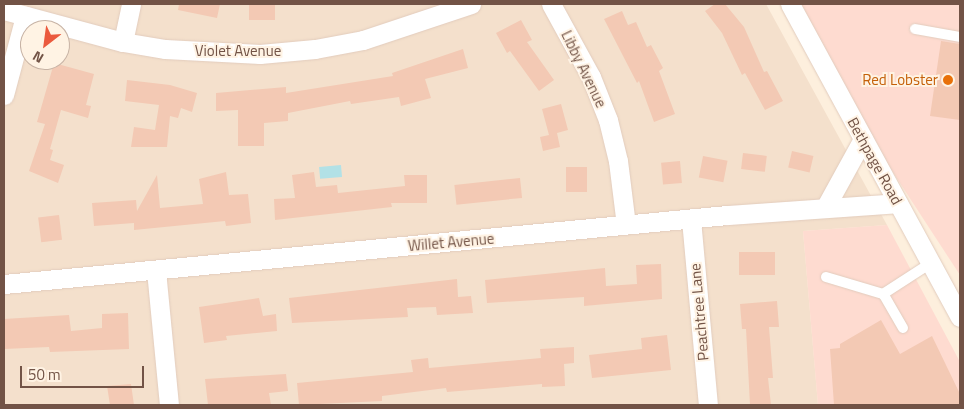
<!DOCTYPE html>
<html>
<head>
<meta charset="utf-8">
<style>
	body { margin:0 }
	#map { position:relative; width:964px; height:409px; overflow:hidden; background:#fdefdd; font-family:"Titillium Web",sans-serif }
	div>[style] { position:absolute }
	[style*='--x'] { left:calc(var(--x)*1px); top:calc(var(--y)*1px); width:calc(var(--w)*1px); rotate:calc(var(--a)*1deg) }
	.residential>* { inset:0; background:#f4e0cc }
	.commercial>* { inset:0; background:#fedbd0 }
	.water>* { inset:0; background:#b2e1e6; transform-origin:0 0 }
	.building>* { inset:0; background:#f3c9b4; transform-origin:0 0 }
	.roads { filter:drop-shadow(0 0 1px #e2ccbd) drop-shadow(0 0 1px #e2ccbd) }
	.service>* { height:10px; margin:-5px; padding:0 5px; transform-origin:5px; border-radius:5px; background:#fff }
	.minor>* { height:19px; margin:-9.5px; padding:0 9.5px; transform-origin:9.5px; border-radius:9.5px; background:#fff }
	.dots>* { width:14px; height:14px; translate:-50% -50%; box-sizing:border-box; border:2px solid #fff3e4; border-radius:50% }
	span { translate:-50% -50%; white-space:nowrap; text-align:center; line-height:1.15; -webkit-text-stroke:4px #fff3e4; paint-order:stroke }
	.street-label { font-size:15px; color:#725346 }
	.food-label { font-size:15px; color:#c56008 }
	.right { translate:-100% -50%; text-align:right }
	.frame { position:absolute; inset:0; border:5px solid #725346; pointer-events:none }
	.north { position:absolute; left:20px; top:20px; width:50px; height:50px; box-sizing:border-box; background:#fff3e4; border:1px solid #c7b3a5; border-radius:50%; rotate:210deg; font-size:14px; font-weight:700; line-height:20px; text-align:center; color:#725346 }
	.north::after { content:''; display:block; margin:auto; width:18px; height:22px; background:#eb5a3e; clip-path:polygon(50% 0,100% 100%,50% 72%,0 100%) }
	.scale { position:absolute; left:20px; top:366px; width:124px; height:22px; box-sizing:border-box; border:2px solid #725346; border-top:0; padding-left:6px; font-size:15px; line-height:18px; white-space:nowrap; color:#725346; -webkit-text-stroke:4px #fff3e4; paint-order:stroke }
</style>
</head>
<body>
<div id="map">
	<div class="residential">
		<i style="clip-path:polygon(evenodd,4px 4px,766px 4px,887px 225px,803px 231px,818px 405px,4px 405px,4px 4px,30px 30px,60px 30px,60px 60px,30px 60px,30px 30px)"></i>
	</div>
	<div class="commercial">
		<i style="clip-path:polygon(783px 4px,960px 4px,960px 275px)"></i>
		<i style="clip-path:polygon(887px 225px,960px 362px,960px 405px,818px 405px,803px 231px)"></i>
	</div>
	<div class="water">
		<i style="left:341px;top:165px;width:12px;height:22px;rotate:85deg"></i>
	</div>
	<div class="building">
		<i style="clip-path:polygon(179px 4px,220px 4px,217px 18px,178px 10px)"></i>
		<i style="left:249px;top:4px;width:26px;height:16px"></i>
		<i style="clip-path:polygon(715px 4px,725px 4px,744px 27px,764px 72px,767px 71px,783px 101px,765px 110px,745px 73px,742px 75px,722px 33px,705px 11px)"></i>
		<i style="clip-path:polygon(622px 11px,628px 25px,636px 22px,647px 47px,651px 45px,663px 68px,659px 71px,675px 114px,654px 122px,639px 81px,637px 83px,604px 19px)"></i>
		<i style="clip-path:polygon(521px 20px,532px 40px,527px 42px,554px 80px,539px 91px,510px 51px,507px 53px,496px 33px)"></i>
		<i style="clip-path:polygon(941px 41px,960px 44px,960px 120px,930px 116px)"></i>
		<i style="clip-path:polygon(463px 49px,468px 68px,425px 79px,431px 98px,401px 106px,399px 97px,351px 104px,350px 101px,288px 113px,288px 121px,264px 123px,264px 146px,238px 146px,238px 110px,216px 111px,216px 93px,286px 87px,286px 93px,393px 76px,392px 73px)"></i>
		<i style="clip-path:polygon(54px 63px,94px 74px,86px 105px,91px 106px,88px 118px,61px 110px,50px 149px,53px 150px,50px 160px,64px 165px,58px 183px,29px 171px,45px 124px,37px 122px)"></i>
		<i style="clip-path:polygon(127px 80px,170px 85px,197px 93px,192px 112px,181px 108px,178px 118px,170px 116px,167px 147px,131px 147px,134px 127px,155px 130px,159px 105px,125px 101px)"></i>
		<i style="clip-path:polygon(561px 104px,568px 130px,557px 133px,560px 147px,543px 151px,540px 137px,549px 135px,542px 109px)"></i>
		<i style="left:792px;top:151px;width:22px;height:17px;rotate:13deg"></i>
		<i style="left:743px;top:153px;width:24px;height:16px;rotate:7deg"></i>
		<i style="left:703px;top:156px;width:25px;height:22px;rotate:11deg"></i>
		<i style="left:680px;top:161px;width:22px;height:19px;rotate:85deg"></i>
		<i style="left:566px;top:167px;width:21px;height:25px"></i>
		<i style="clip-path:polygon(226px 172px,229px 195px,248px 194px,251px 223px,226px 226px,225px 221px,134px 230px,134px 223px,94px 226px,92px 203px,136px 200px,137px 211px,157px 175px,160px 208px,203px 204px,199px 179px)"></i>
		<i style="clip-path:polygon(314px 172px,316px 187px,337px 185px,338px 193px,405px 186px,404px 175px,427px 175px,427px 203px,391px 203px,392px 207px,275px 220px,274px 199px,295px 198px,292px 175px)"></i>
		<i style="left:520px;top:178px;width:20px;height:66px;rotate:84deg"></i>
		<i style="left:59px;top:215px;width:25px;height:21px;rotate:83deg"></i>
		<i style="left:739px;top:252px;width:36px;height:23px"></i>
		<i style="clip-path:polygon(661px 264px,662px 299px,584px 306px,584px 297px,487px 303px,485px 280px,605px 268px,606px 286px,637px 284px,636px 265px)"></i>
		<i style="clip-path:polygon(457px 279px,458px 297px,471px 296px,473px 313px,437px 315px,436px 307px,407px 308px,408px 317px,292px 323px,289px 298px)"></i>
		<i style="clip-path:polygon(259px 298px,263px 316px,276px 314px,277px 331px,226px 336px,227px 340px,204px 343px,199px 307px)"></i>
		<i style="clip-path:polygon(777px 301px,779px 327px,769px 327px,773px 378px,768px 378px,771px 405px,750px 405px,746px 329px,742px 329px,740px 304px)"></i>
		<i style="clip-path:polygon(128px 313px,129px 349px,50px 352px,49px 347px,4px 349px,4px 319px,69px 315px,71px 331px,102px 328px,102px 314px)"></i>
		<i style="clip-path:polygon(881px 320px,900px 354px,932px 336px,960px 394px,960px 405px,834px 405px,830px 349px,840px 348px,840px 344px)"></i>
		<i style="clip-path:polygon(667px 335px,671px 370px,592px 378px,589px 355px,642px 349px,641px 338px)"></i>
		<i style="clip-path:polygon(574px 347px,574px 363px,564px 364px,565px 386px,542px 387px,542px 384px,447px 392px,446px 388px,382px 396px,382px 401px,299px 405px,297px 383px,413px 372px,411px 360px,428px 358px,429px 368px,541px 358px,540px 349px)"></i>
		<i style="clip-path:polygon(286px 374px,288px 391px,269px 393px,271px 405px,208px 405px,205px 379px)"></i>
		<i style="clip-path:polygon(131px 384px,134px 405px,110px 405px,107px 386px)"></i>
	</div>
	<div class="roads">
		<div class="service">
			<i style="--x:915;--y:29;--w:46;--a:10.1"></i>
			<i style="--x:826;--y:277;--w:59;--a:16.6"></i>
			<i style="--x:903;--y:328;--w:39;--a:-120"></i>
			<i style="--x:883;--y:294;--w:57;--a:-32.9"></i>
		</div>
		<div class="minor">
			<i style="--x:551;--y:4;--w:83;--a:61.3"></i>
			<i style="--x:591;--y:77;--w:46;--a:68.4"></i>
			<i style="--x:608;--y:120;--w:42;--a:76.3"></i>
			<i style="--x:618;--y:161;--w:64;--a:82.9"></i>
			<i style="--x:790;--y:4;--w:356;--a:61.5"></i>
			<i style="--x:4;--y:10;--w:123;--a:15.1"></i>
			<i style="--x:123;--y:42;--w:43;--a:9.5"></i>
			<i style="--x:165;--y:49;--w:95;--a:3"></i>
			<i style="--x:260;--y:54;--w:55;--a:-5.2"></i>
			<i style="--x:315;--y:49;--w:49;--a:-10.6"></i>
			<i style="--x:363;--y:40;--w:114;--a:-18.4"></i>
			<i style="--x:123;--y:42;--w:39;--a:-78"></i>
			<i style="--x:4;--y:95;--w:82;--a:-75.1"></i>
			<i style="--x:825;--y:208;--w:79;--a:-61.2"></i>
			<i style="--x:691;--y:219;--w:187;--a:84.8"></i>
			<i style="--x:156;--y:270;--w:136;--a:84.5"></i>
			<i style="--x:4;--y:284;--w:726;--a:-5.45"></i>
			<i style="--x:727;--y:215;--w:171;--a:-4"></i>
		</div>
	</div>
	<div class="dots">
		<i style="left:948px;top:80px;background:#e8710a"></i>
	</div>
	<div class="street-label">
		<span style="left:238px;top:51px">Violet Avenue</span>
		<span style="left:584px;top:69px;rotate:64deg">Libby Avenue</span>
		<span style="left:875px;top:161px;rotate:61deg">Bethpage Road</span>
		<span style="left:451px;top:242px;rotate:-5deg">Willet Avenue</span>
		<span style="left:699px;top:312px;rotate:-95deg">Peachtree Lane</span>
	</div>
	<div class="food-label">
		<span class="right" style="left:938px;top:80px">Red Lobster</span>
	</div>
	<div class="frame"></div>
	<div class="north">N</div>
	<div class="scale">50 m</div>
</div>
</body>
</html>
